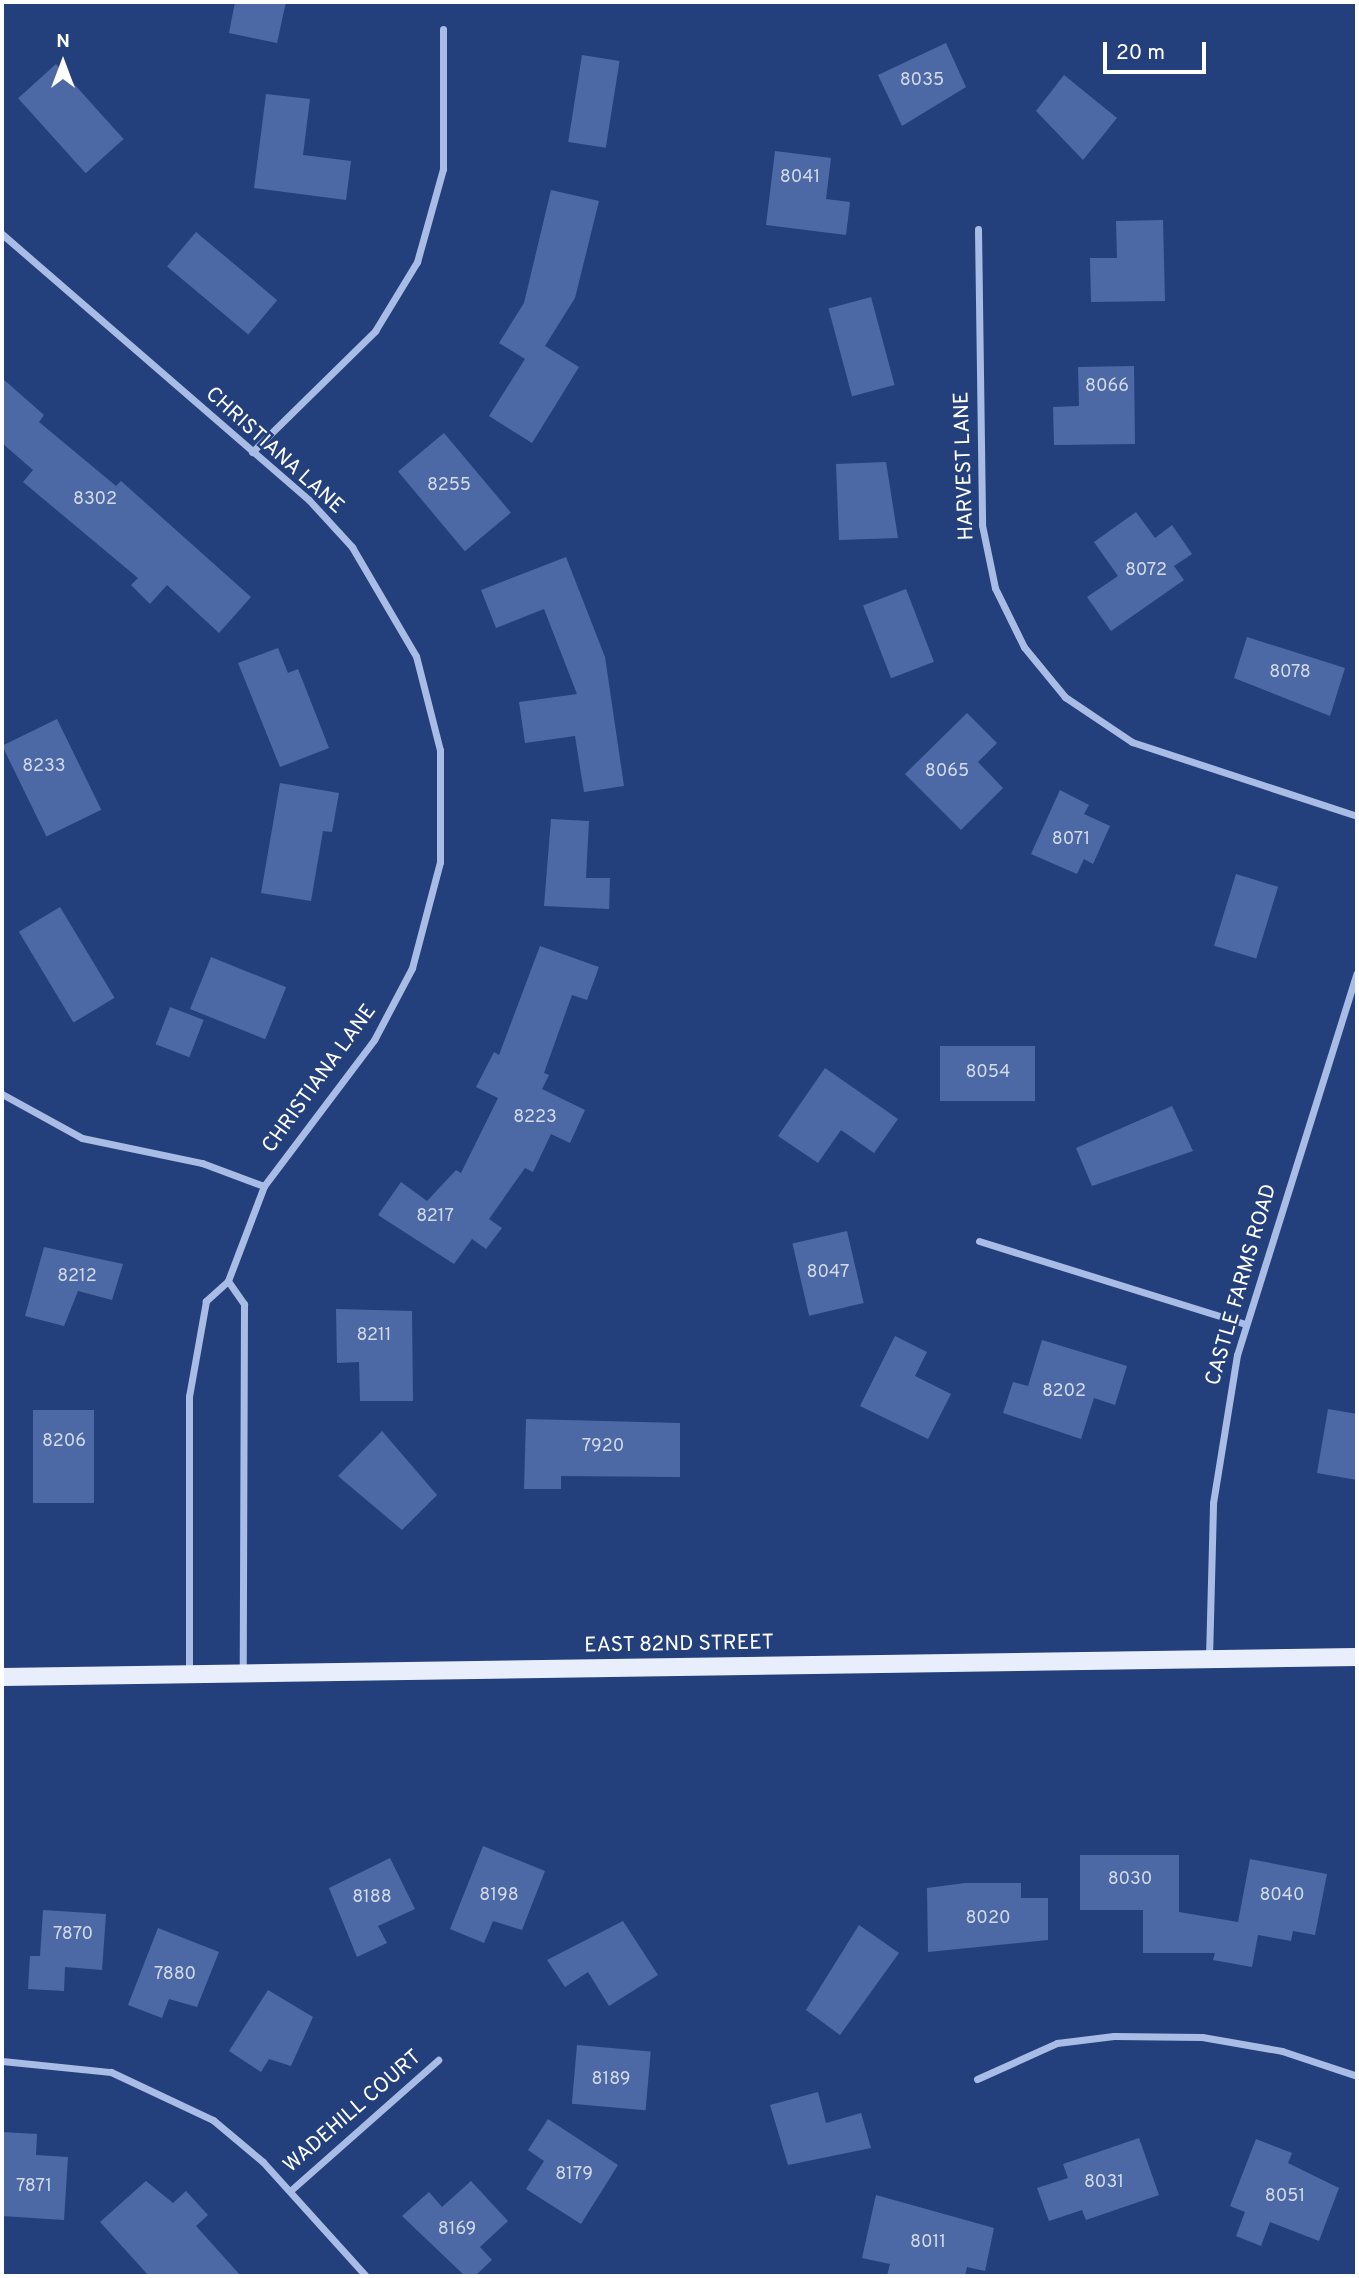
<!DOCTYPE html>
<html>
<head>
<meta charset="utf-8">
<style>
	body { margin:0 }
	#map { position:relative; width:1359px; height:2278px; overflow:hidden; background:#24407c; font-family:Overpass,sans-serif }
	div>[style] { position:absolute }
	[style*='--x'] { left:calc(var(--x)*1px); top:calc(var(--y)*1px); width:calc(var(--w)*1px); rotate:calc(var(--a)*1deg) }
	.building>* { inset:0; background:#4c69a5; transform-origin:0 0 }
	.street>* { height:7px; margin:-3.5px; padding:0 3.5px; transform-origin:3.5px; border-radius:3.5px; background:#a9bce5 }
	.primary>* { height:18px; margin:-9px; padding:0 9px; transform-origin:9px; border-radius:9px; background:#e9eefd }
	span { translate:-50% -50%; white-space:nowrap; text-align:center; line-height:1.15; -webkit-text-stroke:5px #24407c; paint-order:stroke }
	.number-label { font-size:18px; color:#d2dae8 }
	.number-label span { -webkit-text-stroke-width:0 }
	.street-label { font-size:21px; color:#fff }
	.frame { position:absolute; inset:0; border:4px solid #fff; pointer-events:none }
	.north { position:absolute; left:28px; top:28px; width:70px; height:70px; -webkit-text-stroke:5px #24407c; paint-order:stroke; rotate:0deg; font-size:19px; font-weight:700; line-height:28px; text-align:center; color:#fff }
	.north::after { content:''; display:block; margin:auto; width:24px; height:32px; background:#fff; clip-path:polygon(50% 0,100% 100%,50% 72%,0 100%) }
	.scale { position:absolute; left:1103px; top:42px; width:103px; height:32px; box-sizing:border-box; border:4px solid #fff; border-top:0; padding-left:9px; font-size:21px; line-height:24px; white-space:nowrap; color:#fff; -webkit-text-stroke:5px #24407c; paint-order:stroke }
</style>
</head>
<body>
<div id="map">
	<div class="building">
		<i style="clip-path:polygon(235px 2px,286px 2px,277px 43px,229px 33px)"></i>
		<i style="clip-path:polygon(946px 43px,966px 87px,902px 126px,878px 75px)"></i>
		<i style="left:582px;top:55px;width:38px;height:88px;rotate:9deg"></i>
		<i style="left:56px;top:64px;width:101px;height:51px;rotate:48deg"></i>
		<i style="clip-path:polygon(1064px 75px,1117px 118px,1083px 160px,1036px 111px)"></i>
		<i style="clip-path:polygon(266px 94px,310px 99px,303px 155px,351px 161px,346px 200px,254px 188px)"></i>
		<i style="clip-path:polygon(775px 151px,831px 158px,826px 199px,850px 202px,846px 235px,766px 225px)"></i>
		<i style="clip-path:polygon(551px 190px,599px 201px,575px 298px,545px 346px,579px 367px,532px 443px,489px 416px,525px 359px,499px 343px,524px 303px)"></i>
		<i style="clip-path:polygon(1163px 220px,1165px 301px,1091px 302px,1090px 258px,1117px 258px,1116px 221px)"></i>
		<i style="left:196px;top:232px;width:106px;height:45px;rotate:40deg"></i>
		<i style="left:871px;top:297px;width:91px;height:44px;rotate:75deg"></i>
		<i style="clip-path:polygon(1134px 366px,1135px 444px,1054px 445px,1053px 407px,1079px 406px,1078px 367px)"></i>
		<i style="clip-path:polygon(2px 378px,44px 415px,39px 422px,116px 486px,121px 481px,251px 597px,219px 633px,167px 585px,150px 604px,131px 585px,138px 578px,23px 482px,33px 470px,2px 443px)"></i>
		<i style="left:444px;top:433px;width:104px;height:60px;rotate:50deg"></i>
		<i style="clip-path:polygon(886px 462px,898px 538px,839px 540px,836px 464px)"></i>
		<i style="clip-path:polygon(1136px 512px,1155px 538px,1172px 525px,1192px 554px,1174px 566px,1184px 580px,1111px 631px,1087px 597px,1118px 576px,1094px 542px)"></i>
		<i style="clip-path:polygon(566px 557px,605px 657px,624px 786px,584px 792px,575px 736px,525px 743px,519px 702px,577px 694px,544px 609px,496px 628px,481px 590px)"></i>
		<i style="left:906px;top:589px;width:78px;height:46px;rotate:69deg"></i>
		<i style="clip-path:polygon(1247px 637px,1345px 668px,1330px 716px,1234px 678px)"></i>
		<i style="clip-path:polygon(278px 648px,288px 673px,298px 669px,329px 748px,280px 767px,238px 663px)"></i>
		<i style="clip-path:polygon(967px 713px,997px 743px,978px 762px,1003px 788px,961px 830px,905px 774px)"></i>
		<i style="left:57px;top:719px;width:101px;height:61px;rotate:64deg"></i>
		<i style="clip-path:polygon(280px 783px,339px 793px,332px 832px,323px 831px,311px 901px,261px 893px)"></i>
		<i style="clip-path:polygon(1060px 790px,1089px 805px,1084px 814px,1110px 826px,1093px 864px,1084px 859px,1077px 874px,1031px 854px)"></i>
		<i style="clip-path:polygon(551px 819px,589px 821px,586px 878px,610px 878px,609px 909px,544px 906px)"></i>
		<i style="left:1236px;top:874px;width:44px;height:75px;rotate:17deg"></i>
		<i style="left:60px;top:907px;width:106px;height:48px;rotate:59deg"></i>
		<i style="clip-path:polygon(540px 946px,599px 967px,587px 1000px,572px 995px,544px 1073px,549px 1075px,542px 1089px,585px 1110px,570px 1143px,551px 1134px,533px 1172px,525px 1168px,489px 1219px,502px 1228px,486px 1249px,472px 1239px,454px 1264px,378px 1215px,401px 1182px,427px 1201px,456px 1170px,461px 1173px,498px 1098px,476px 1087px,494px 1052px,499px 1055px)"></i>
		<i style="left:211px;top:957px;width:81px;height:56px;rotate:22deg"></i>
		<i style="left:170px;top:1007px;width:36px;height:40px;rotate:21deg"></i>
		<i style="left:1035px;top:1046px;width:55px;height:95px;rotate:90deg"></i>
		<i style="clip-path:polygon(825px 1068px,898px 1119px,874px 1153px,841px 1130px,818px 1163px,778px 1136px)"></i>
		<i style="clip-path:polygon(1172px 1106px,1193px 1151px,1092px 1186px,1076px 1148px)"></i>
		<i style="left:847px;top:1231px;width:74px;height:56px;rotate:77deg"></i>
		<i style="clip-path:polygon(44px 1247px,123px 1264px,112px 1300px,78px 1291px,64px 1326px,25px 1316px)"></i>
		<i style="clip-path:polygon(336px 1309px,412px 1311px,413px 1401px,360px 1401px,359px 1362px,337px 1363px)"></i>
		<i style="clip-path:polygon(895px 1336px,927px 1352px,915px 1376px,951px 1394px,928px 1439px,860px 1406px)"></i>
		<i style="clip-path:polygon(1042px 1340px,1127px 1366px,1115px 1405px,1094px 1398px,1081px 1439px,1003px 1413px,1013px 1382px,1028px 1386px)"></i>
		<i style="clip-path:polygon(1328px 1409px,1357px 1414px,1357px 1480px,1317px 1473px)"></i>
		<i style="left:33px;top:1410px;width:61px;height:93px"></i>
		<i style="clip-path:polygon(526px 1419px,680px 1423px,680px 1477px,561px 1476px,561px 1489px,524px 1489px)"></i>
		<i style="clip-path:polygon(382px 1431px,437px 1495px,402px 1530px,338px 1476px)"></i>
		<i style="clip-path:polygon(483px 1846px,545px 1871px,522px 1930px,493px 1921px,484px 1943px,450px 1929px)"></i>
		<i style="clip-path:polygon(1080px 1855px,1179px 1855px,1179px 1912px,1238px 1922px,1250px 1859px,1327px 1874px,1315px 1935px,1293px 1931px,1291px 1941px,1258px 1935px,1252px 1967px,1213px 1960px,1215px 1953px,1143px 1953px,1143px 1910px,1080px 1910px)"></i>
		<i style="clip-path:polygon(390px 1858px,415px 1909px,378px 1926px,387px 1943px,357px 1957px,329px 1888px)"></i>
		<i style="clip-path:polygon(965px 1883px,1021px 1883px,1021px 1898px,1048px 1898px,1048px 1940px,928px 1952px,927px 1888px)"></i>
		<i style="clip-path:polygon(43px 1910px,106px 1914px,102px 1970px,65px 1967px,64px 1991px,28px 1989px,30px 1956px,40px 1956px)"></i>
		<i style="clip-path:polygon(623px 1921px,658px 1975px,609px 2006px,588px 1972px,565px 1987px,547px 1960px)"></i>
		<i style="clip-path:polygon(859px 1925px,899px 1953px,840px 2035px,806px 2010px)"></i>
		<i style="clip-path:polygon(158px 1928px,219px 1952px,197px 2007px,169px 1999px,162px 2018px,128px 2005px)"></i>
		<i style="clip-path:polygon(268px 1990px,313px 2017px,291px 2066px,269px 2059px,261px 2072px,229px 2051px)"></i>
		<i style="left:577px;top:2045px;width:74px;height:59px;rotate:5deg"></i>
		<i style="clip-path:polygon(818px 2092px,826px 2123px,861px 2113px,871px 2148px,788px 2165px,770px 2105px)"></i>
		<i style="clip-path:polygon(548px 2119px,618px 2165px,581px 2224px,526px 2189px,544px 2161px,528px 2150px)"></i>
		<i style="clip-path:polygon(2px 2132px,37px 2134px,36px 2155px,68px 2157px,64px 2220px,2px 2216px)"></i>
		<i style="clip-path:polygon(1139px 2138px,1159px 2195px,1086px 2220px,1082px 2210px,1049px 2221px,1037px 2188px,1068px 2178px,1063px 2164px)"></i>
		<i style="clip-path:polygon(1256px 2139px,1292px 2153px,1288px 2163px,1339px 2188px,1319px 2241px,1270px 2222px,1261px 2246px,1236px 2236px,1245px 2212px,1230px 2206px)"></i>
		<i style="clip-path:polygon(146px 2181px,173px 2203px,186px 2191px,208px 2215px,196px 2226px,241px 2276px,149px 2276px,100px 2222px)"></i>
		<i style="clip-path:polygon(471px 2181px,508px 2221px,480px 2247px,492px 2260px,475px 2276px,465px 2276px,402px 2216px,429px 2192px,442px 2207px)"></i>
		<i style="clip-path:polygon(876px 2195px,994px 2228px,985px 2271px,967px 2267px,965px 2276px,887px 2276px,890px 2264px,862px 2258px)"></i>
	</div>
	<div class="street">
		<i style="--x:978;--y:229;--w:296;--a:89.2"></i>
		<i style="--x:982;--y:525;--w:64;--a:78.3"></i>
		<i style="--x:995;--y:588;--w:66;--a:63.8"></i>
		<i style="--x:1024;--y:647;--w:65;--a:50.6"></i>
		<i style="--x:1065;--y:697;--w:81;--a:33.9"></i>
		<i style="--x:1132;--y:742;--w:237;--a:18.2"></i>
		<i style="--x:2;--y:234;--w:406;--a:40.9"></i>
		<i style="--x:309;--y:500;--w:64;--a:47.5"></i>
		<i style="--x:352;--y:547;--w:126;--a:59.6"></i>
		<i style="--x:416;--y:656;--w:97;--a:75.7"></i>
		<i style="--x:440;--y:750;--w:112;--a:90"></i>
		<i style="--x:440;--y:862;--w:110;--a:104.8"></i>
		<i style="--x:412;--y:968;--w:81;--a:117.8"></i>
		<i style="--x:374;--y:1040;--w:183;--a:127"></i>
		<i style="--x:264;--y:1186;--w:102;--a:110.8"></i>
		<i style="--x:228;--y:1281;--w:30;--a:138"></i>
		<i style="--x:206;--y:1301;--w:97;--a:100.1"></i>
		<i style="--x:189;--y:1396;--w:277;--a:90"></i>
		<i style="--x:252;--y:452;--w:173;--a:-44.5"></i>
		<i style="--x:375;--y:331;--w:81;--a:-58.7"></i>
		<i style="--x:417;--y:262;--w:97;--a:-74.4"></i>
		<i style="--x:443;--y:169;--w:140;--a:-90"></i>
		<i style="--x:2;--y:1094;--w:91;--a:28.8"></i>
		<i style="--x:82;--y:1138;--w:123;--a:11.8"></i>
		<i style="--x:202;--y:1163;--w:66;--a:20.4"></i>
		<i style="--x:979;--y:1241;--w:279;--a:17.3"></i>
		<i style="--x:228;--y:1281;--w:28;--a:55"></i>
		<i style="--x:244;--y:1304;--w:370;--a:90.2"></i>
		<i style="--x:1209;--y:1658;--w:155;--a:-88.5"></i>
		<i style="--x:1213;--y:1503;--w:150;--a:-80.8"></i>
		<i style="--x:1237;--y:1355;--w:400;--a:-72.6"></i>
		<i style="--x:2;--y:2061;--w:110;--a:5.8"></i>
		<i style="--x:111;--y:2072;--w:113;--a:25.2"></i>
		<i style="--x:213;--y:2120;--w:65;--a:40"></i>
		<i style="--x:263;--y:2162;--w:154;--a:47.9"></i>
		<i style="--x:977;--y:2079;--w:88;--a:-24.2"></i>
		<i style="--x:1057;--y:2043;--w:57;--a:-7"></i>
		<i style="--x:1114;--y:2036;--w:88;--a:0.7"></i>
		<i style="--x:1202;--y:2037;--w:81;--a:9.9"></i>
		<i style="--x:1282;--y:2051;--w:79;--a:18.4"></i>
		<i style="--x:290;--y:2191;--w:198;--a:-41.5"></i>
	</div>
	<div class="primary">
		<i style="--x:2;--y:1677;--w:1355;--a:-0.85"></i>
	</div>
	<div class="number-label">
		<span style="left:922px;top:81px">8035</span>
		<span style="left:800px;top:178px">8041</span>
		<span style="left:1107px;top:387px">8066</span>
		<span style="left:449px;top:486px">8255</span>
		<span style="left:95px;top:500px">8302</span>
		<span style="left:1146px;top:571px">8072</span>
		<span style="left:1290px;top:673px">8078</span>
		<span style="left:44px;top:767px">8233</span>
		<span style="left:947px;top:772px">8065</span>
		<span style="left:1071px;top:840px">8071</span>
		<span style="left:988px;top:1073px">8054</span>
		<span style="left:535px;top:1118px">8223</span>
		<span style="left:435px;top:1217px">8217</span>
		<span style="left:828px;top:1273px">8047</span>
		<span style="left:77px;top:1277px">8212</span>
		<span style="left:374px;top:1336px">8211</span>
		<span style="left:1064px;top:1392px">8202</span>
		<span style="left:64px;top:1442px">8206</span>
		<span style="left:603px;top:1447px">7920</span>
		<span style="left:1130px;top:1880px">8030</span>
		<span style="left:499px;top:1896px">8198</span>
		<span style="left:1282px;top:1896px">8040</span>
		<span style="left:372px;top:1898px">8188</span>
		<span style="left:988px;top:1919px">8020</span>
		<span style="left:73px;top:1935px">7870</span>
		<span style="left:175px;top:1975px">7880</span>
		<span style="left:611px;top:2080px">8189</span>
		<span style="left:574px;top:2175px">8179</span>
		<span style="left:1104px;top:2183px">8031</span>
		<span style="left:34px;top:2187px">7871</span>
		<span style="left:1285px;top:2197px">8051</span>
		<span style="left:457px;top:2230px">8169</span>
		<span style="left:928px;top:2243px">8011</span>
	</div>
	<div class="street-label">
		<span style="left:274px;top:451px;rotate:42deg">CHRISTIANA LANE</span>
		<span style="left:965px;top:466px;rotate:-92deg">HARVEST LANE</span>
		<span style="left:320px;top:1079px;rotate:-54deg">CHRISTIANA LANE</span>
		<span style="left:1242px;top:1285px;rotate:-74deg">CASTLE FARMS ROAD</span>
		<span style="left:679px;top:1645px;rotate:-1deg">EAST 82ND STREET</span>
		<span style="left:353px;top:2112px;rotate:-41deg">WADEHILL COURT</span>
	</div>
	<div class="frame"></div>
	<div class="north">N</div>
	<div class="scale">20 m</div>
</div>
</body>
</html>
